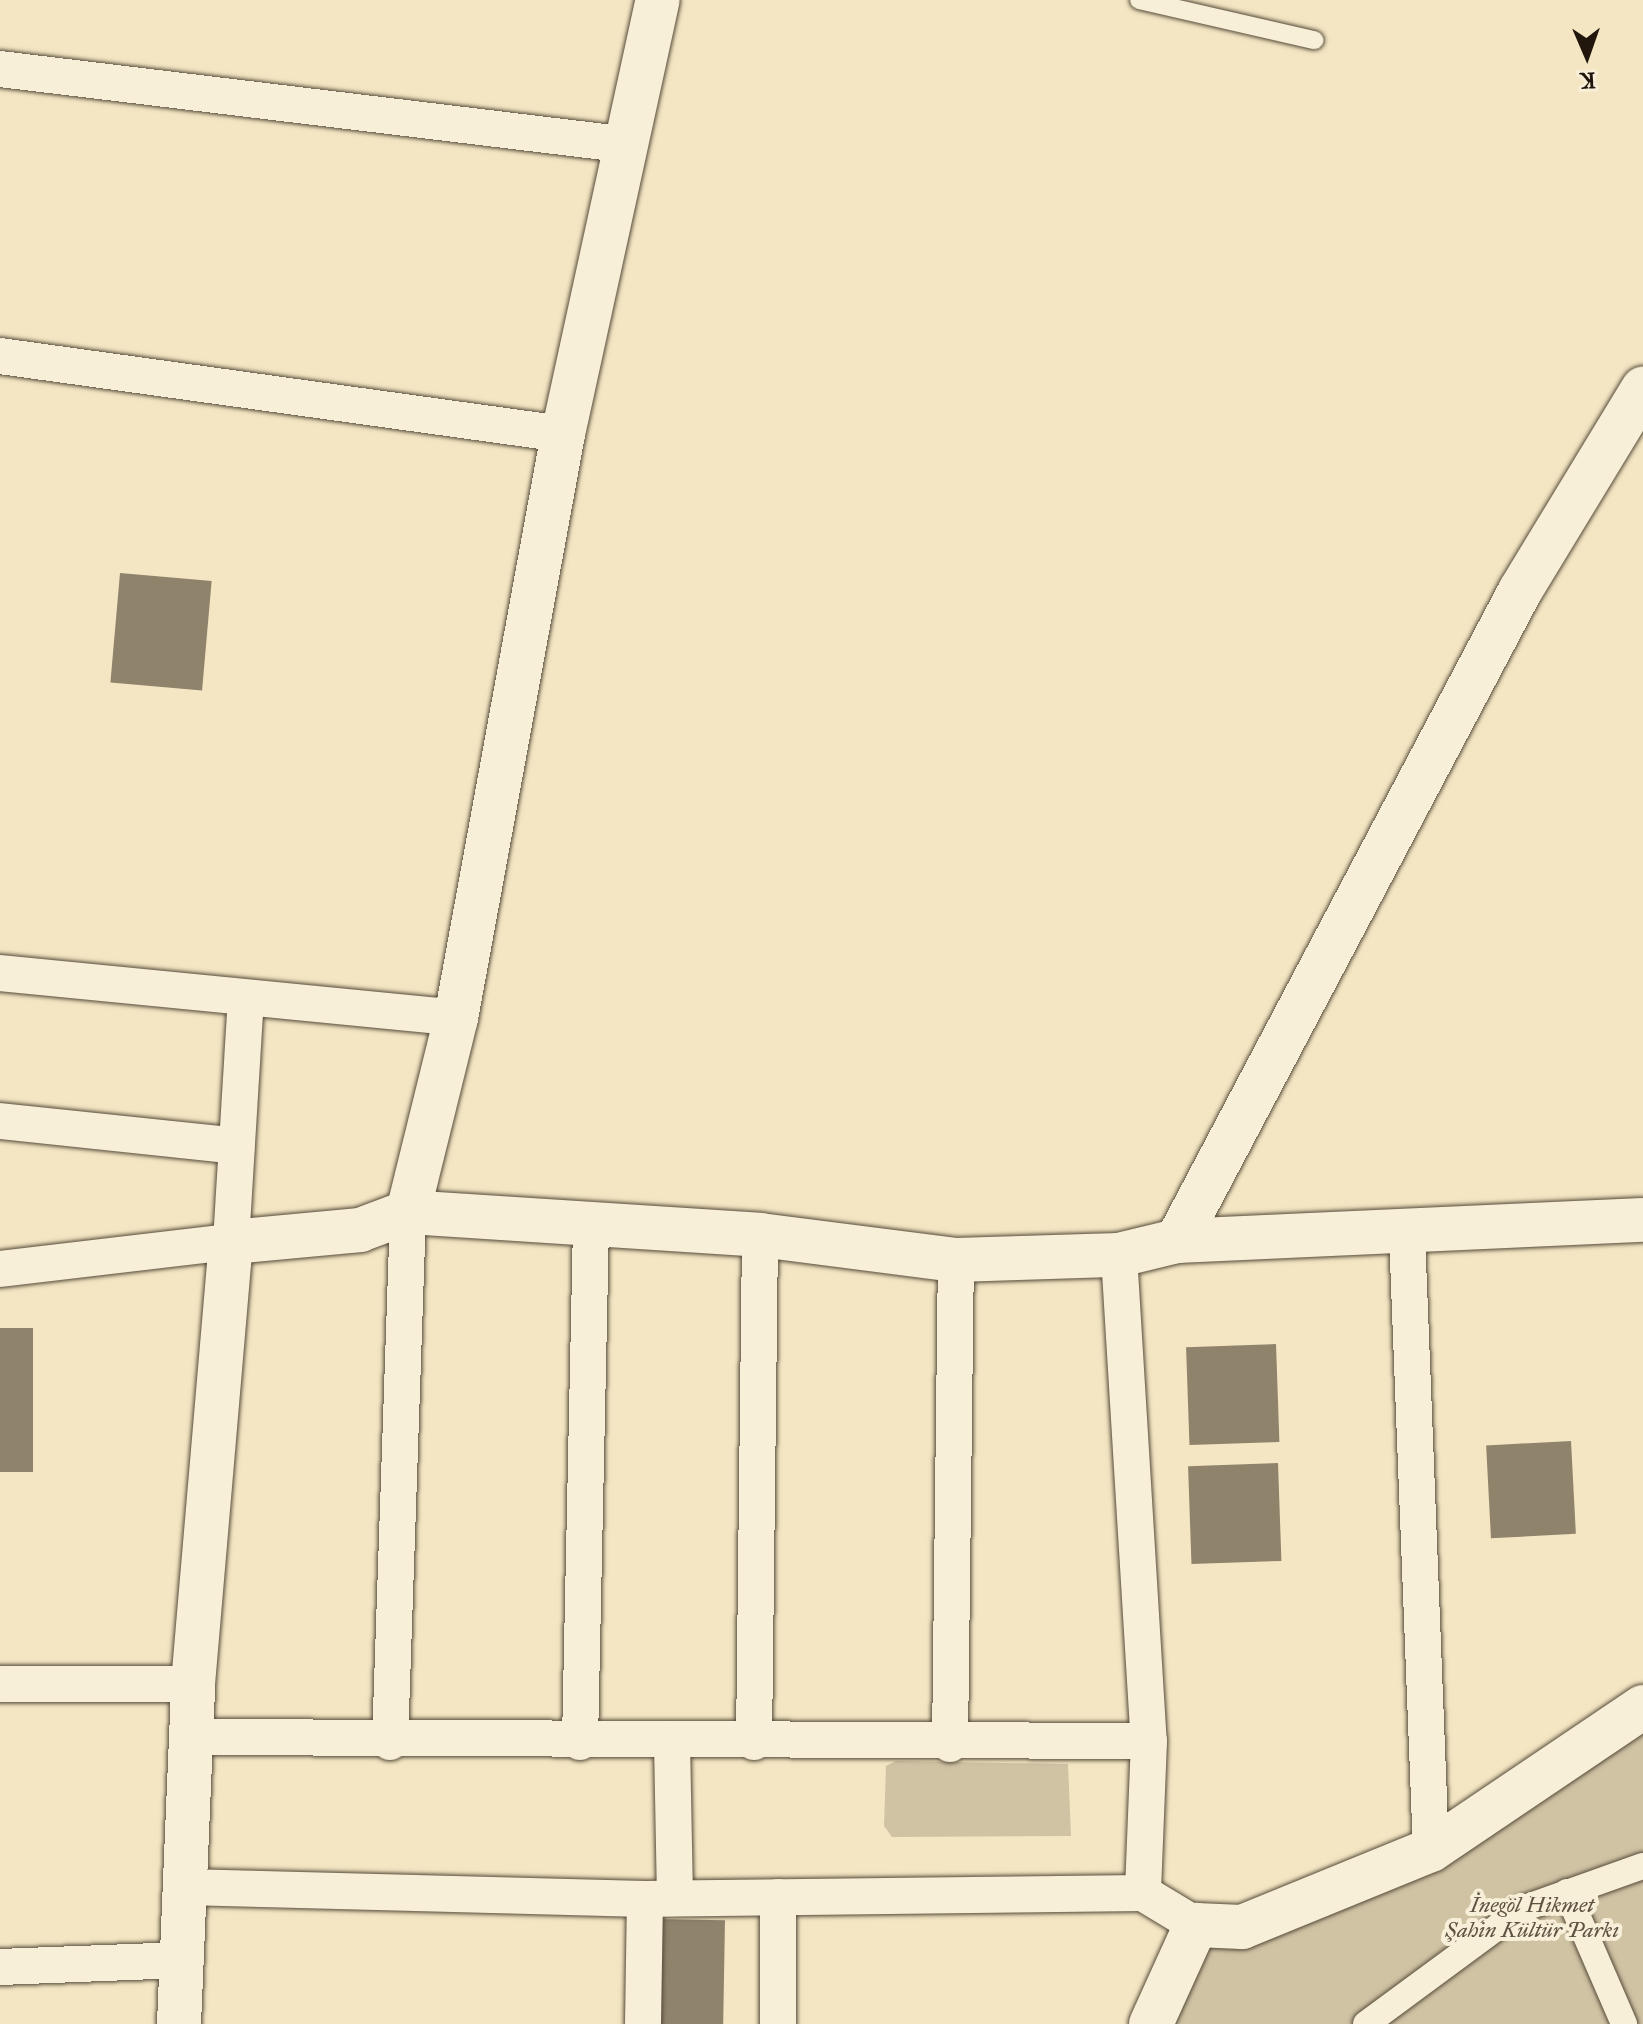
<!DOCTYPE html>
<html>
<head>
<meta charset="utf-8">
<style>
	body { margin:0 }
	#map { position:relative; width:1643px; height:2024px; overflow:hidden; background:#f4e6c3; font-family:"IM FELL Great Primer",serif }
	div>[style] { position:absolute }
	[style*='--x'] { left:calc(var(--x)*1px); top:calc(var(--y)*1px); width:calc(var(--w)*1px); rotate:calc(var(--a)*1deg) }
	.green>* { inset:0; background:#d0c3a4 }
	.building>* { inset:0; background:#8f836c; transform-origin:0 0 }
	.roads { filter:drop-shadow(0 0 2px #564b3a) drop-shadow(0 0 2px #564b3a) }
	.service>* { height:18px; margin:-9px; padding:0 9px; transform-origin:9px; border-radius:9px; background:#f8efd8 }
	.pedestrian>* { height:26px; margin:-13px; padding:0 13px; transform-origin:13px; border-radius:13px; background:#f8efd8 }
	.minor>* { height:36px; margin:-18px; padding:0 18px; transform-origin:18px; border-radius:18px; background:#f8efd8 }
	.secondary>* { height:44px; margin:-22px; padding:0 22px; transform-origin:22px; border-radius:22px; background:#f8efd8 }
	span { translate:-50% -50%; white-space:nowrap; text-align:center; line-height:1.15; -webkit-text-stroke:8px #f8efd8; paint-order:stroke }
	.park-label { font-size:22px; color:#5e5342; font-style:italic }
	.north { position:absolute; left:1547px; top:16px; width:80px; height:80px; -webkit-text-stroke:6px #f8efd8; paint-order:stroke; rotate:178deg; font-size:22px; font-weight:700; line-height:32px; text-align:center; color:#21170d }
	.north::after { content:''; display:block; margin:auto; width:28px; height:36px; background:#21170d; clip-path:polygon(50% 0,100% 100%,50% 72%,0 100%) }
</style>
</head>
<body>
<div id="map">
	<div class="green">
		<i style="clip-path:polygon(1643px 1707px,1643px 2024px,1151px 2024px,1196px 1925px,1431px 1850px)"></i>
		<i style="clip-path:polygon(896px 1761px,1068px 1764px,1071px 1836px,892px 1837px,884px 1826px,886px 1766px)"></i>
	</div>
	<div class="building">
		<i style="left:120px;top:573px;width:92px;height:110px;rotate:5deg"></i>
		<i style="left:0;top:1328px;width:33px;height:144px"></i>
		<i style="left:1276px;top:1344px;width:98px;height:90px;rotate:88deg"></i>
		<i style="left:1571px;top:1441px;width:93px;height:85px;rotate:87deg"></i>
		<i style="left:1278px;top:1463px;width:98px;height:90px;rotate:88deg"></i>
		<i style="left:652px;top:1919px;width:73px;height:105px;rotate:1deg"></i>
	</div>
	<div class="roads">
		<div class="service">
			<i style="--x:1139;--y:0;--w:180;--a:12.9"></i>
		</div>
		<div class="pedestrian">
			<i style="--x:1567;--y:1892;--w:144;--a:66.6"></i>
			<i style="--x:1366;--y:2024;--w:194;--a:-36.4"></i>
			<i style="--x:1522;--y:1909;--w:128;--a:-19.6"></i>
		</div>
		<div class="minor">
			<i style="--x:0;--y:69;--w:634;--a:6.89"></i>
			<i style="--x:0;--y:356;--w:568;--a:7.89"></i>
			<i style="--x:0;--y:973;--w:458;--a:5.6"></i>
			<i style="--x:0;--y:1121;--w:238;--a:6"></i>
			<i style="--x:1407;--y:1234;--w:616;--a:87.77"></i>
			<i style="--x:1119;--y:1255;--w:487;--a:86.5"></i>
			<i style="--x:1149;--y:1741;--w:152;--a:92.3"></i>
			<i style="--x:0;--y:1269;--w:233;--a:-6.7"></i>
			<i style="--x:231;--y:1242;--w:242;--a:-86.5"></i>
			<i style="--x:0;--y:1684;--w:193;--a:0"></i>
			<i style="--x:193;--y:1737;--w:956;--a:0.24"></i>
			<i style="--x:390;--y:1742;--w:530;--a:-88.05"></i>
			<i style="--x:580;--y:1742;--w:516;--a:-88.78"></i>
			<i style="--x:672;--y:1742;--w:156;--a:88.9"></i>
			<i style="--x:754;--y:1742;--w:507;--a:-89.32"></i>
			<i style="--x:950;--y:1744;--w:484;--a:-89.3"></i>
			<i style="--x:185;--y:1887;--w:460;--a:1.5"></i>
			<i style="--x:645;--y:1899;--w:498;--a:-0.7"></i>
			<i style="--x:1143;--y:1893;--w:62;--a:31.1"></i>
			<i style="--x:0;--y:1967;--w:182;--a:-2.2"></i>
			<i style="--x:643;--y:2024;--w:125;--a:-89.1"></i>
			<i style="--x:778;--y:2024;--w:127;--a:-90"></i>
		</div>
		<div class="secondary">
			<i style="--x:408;--y:1212;--w:353;--a:3.7"></i>
			<i style="--x:760;--y:1235;--w:198;--a:7.3"></i>
			<i style="--x:956;--y:1260;--w:163;--a:-1.8"></i>
			<i style="--x:1119;--y:1255;--w:60;--a:-13.6"></i>
			<i style="--x:1177;--y:1241;--w:466;--a:-2.6"></i>
			<i style="--x:1177;--y:1241;--w:735;--a:-62.18"></i>
			<i style="--x:1520;--y:591;--w:237;--a:-58.7"></i>
			<i style="--x:179;--y:2024;--w:340;--a:-87.6"></i>
			<i style="--x:193;--y:1684;--w:444;--a:-85.1"></i>
			<i style="--x:231;--y:1242;--w:130;--a:-5.3"></i>
			<i style="--x:360;--y:1230;--w:51;--a:-20.6"></i>
			<i style="--x:408;--y:1212;--w:200;--a:-76.1"></i>
			<i style="--x:456;--y:1018;--w:594;--a:-79.62"></i>
			<i style="--x:563;--y:434;--w:444;--a:-77.7"></i>
			<i style="--x:1151;--y:2024;--w:109;--a:-65.6"></i>
			<i style="--x:1196;--y:1925;--w:46;--a:2.5"></i>
			<i style="--x:1242;--y:1927;--w:204;--a:-22.2"></i>
			<i style="--x:1431;--y:1850;--w:256;--a:-34"></i>
		</div>
	</div>
	<div class="park-label">
		<span style="left:1532px;top:1917px">İnegöl Hikmet<br>Şahin Kültür Parkı</span>
	</div>
	<div class="north">K</div>
</div>
</body>
</html>
